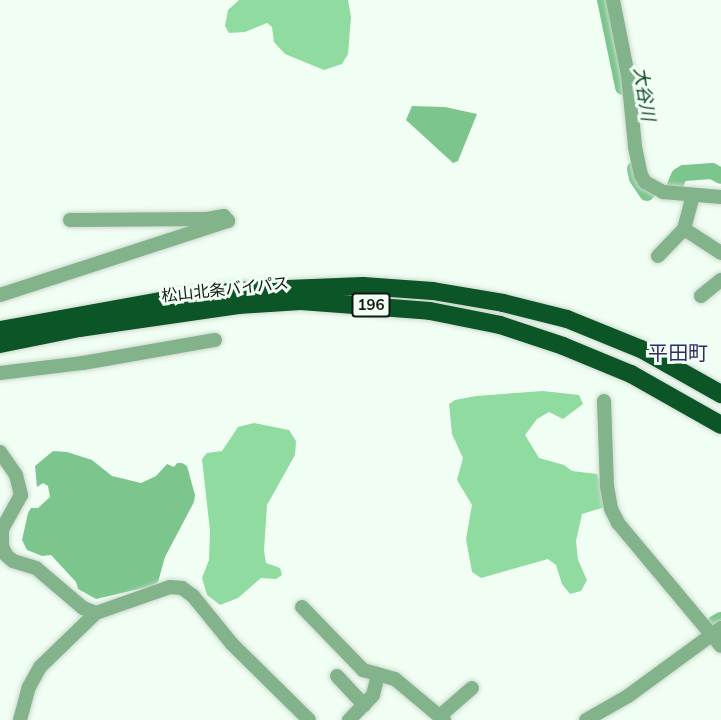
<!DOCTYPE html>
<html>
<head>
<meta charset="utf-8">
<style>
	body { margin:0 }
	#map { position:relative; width:721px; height:720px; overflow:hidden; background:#f1fef3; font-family:Mulish,"Noto Sans JP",sans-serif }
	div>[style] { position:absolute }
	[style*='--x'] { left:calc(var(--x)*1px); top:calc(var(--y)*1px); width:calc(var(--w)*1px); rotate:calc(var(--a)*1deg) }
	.forest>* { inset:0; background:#90dba0 }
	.water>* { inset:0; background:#7cc68d }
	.river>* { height:16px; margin:-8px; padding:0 8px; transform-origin:8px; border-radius:8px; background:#7cc68d }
	.roads { filter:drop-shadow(0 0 2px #cdd9cf) drop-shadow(0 0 2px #cdd9cf) }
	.minor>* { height:14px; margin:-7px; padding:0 7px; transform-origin:7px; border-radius:7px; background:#82b38b }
	.highway>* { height:18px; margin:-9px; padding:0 9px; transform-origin:9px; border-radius:9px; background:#0b5527 }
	span { translate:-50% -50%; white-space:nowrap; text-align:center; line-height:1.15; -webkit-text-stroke:6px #f1fef3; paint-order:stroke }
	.shield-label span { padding:2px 4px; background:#f1fef3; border:2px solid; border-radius:4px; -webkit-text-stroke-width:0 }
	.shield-label { font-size:15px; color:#131814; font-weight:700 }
	.street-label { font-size:16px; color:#131814 }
	.water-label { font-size:18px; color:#0d4520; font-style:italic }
	.quarter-label { font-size:20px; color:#322b66 }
</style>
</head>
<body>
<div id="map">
	<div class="forest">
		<i style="clip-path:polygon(239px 0,348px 0,351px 17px,348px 54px,342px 64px,324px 70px,285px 54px,274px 42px,272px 27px,267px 23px,245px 32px,229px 33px,225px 26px,228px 10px)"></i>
		<i style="clip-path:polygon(543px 391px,579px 395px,583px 404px,563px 419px,549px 412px,537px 419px,525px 435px,539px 458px,564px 465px,572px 471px,597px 474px,601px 484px,605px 507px,582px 514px,576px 541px,578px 560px,587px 580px,581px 591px,570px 594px,562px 584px,556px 565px,548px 559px,481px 578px,472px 572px,466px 539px,472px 505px,457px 480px,463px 458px,452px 434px,449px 404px,455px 400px,476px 396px)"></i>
		<i style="clip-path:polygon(254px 423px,289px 430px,296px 441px,295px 455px,267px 505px,264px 551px,266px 563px,280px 568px,282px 575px,276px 579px,261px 578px,238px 598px,220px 605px,207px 595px,202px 578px,209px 560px,210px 531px,202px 459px,207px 453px,222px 451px,238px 427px)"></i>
	</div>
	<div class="water">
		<i style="clip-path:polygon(412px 106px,445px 107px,477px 114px,458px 161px,453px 163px,406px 120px)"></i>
		<i style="clip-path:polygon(53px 451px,67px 452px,92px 460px,112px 476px,141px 483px,156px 476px,167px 464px,174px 467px,177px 463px,182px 463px,187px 466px,195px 495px,194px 502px,165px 557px,158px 582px,152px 586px,96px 599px,78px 589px,76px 582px,51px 555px,42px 556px,27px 550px,22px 540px,28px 513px,31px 508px,38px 508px,50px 497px,48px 486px,43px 483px,37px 487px,35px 466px)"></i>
	</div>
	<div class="river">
		<i style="--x:605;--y:0;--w:89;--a:78.3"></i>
		<i style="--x:635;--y:169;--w:9;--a:77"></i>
		<i style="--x:637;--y:178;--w:18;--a:56"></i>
		<i style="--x:673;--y:190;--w:15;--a:-67"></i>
		<i style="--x:679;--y:176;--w:6;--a:-31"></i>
		<i style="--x:684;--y:173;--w:28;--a:-4"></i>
		<i style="--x:712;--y:171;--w:10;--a:29"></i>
		<i style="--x:714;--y:624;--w:8;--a:-30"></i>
	</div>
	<div class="roads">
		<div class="minor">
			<i style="--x:613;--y:0;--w:76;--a:78.7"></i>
			<i style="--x:628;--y:75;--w:72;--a:84.4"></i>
			<i style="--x:635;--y:147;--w:29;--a:78"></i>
			<i style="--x:641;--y:175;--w:8;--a:60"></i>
			<i style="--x:645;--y:182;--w:21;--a:29"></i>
			<i style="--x:663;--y:192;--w:58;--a:4.9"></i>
			<i style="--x:684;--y:229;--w:44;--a:33"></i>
			<i style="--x:658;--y:256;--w:37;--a:-46"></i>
			<i style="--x:684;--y:229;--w:34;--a:-75"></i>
			<i style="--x:0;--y:295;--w:240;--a:-18"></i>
			<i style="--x:228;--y:221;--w:6;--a:-129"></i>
			<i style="--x:224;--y:216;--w:17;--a:170"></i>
			<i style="--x:207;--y:219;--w:137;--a:179.6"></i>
			<i style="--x:701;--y:296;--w:26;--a:-39"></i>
			<i style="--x:0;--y:373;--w:84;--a:-6.9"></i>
			<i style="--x:83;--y:363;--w:134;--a:-9.9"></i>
			<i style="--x:604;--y:401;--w:85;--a:88"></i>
			<i style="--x:607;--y:486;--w:23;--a:80"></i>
			<i style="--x:611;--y:509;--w:16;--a:63"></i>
			<i style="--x:618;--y:523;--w:160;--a:50.1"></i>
			<i style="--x:0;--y:452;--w:28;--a:55"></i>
			<i style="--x:16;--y:475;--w:21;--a:76"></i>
			<i style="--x:21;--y:495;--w:39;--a:119"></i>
			<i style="--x:2;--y:529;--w:17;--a:90"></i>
			<i style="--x:2;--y:546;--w:10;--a:66"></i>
			<i style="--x:6;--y:555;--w:9;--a:41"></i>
			<i style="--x:13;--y:561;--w:24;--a:17"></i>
			<i style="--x:36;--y:568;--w:62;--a:40.4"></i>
			<i style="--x:83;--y:608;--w:14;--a:21"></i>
			<i style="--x:302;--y:607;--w:88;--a:45.9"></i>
			<i style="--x:363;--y:670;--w:33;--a:16"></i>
			<i style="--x:395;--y:679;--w:64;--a:39.9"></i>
			<i style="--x:337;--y:676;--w:40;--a:47"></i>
			<i style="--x:441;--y:715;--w:41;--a:-41.1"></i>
			<i style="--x:20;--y:720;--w:34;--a:-75"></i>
			<i style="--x:29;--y:687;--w:23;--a:-61"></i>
			<i style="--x:40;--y:667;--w:78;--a:-44"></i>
			<i style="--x:96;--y:613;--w:78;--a:-19.4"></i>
			<i style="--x:170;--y:587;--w:12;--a:5"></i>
			<i style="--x:182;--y:588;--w:14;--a:36"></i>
			<i style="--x:193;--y:596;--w:62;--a:50.9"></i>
			<i style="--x:232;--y:644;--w:108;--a:44.6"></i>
			<i style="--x:349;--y:720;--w:35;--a:-46"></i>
			<i style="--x:373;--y:695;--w:21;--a:-76"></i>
			<i style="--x:586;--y:720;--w:48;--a:-29.7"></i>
			<i style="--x:628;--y:696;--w:115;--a:-36.2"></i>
		</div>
		<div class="highway">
			<i style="--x:0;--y:330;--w:164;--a:-10.2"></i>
			<i style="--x:161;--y:301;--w:77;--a:-7.5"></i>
			<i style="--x:237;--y:291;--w:126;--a:-2.3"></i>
			<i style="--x:363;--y:286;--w:70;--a:4.1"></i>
			<i style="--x:433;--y:291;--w:71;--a:9.7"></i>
			<i style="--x:503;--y:303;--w:66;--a:14"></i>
			<i style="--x:567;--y:319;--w:80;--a:22.1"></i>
			<i style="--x:641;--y:349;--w:92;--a:29.4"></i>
			<i style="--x:0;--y:344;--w:81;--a:-11.4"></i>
			<i style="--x:79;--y:328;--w:161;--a:-8.2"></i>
			<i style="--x:238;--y:305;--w:63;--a:-3.6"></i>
			<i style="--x:301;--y:301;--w:129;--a:4.4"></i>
			<i style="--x:430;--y:311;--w:71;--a:11.3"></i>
			<i style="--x:500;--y:325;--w:66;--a:18.4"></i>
			<i style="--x:563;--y:346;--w:74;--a:22.4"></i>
			<i style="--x:631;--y:374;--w:103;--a:29.5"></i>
		</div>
	</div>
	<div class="shield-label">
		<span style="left:371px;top:305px">196</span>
	</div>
	<div class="street-label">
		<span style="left:225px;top:289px;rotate:-6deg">松山北条バイパス</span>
	</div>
	<div class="water-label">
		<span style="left:644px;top:94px;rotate:81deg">大谷川</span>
	</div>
	<div class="quarter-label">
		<span style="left:678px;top:352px">平田町</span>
	</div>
</div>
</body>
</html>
